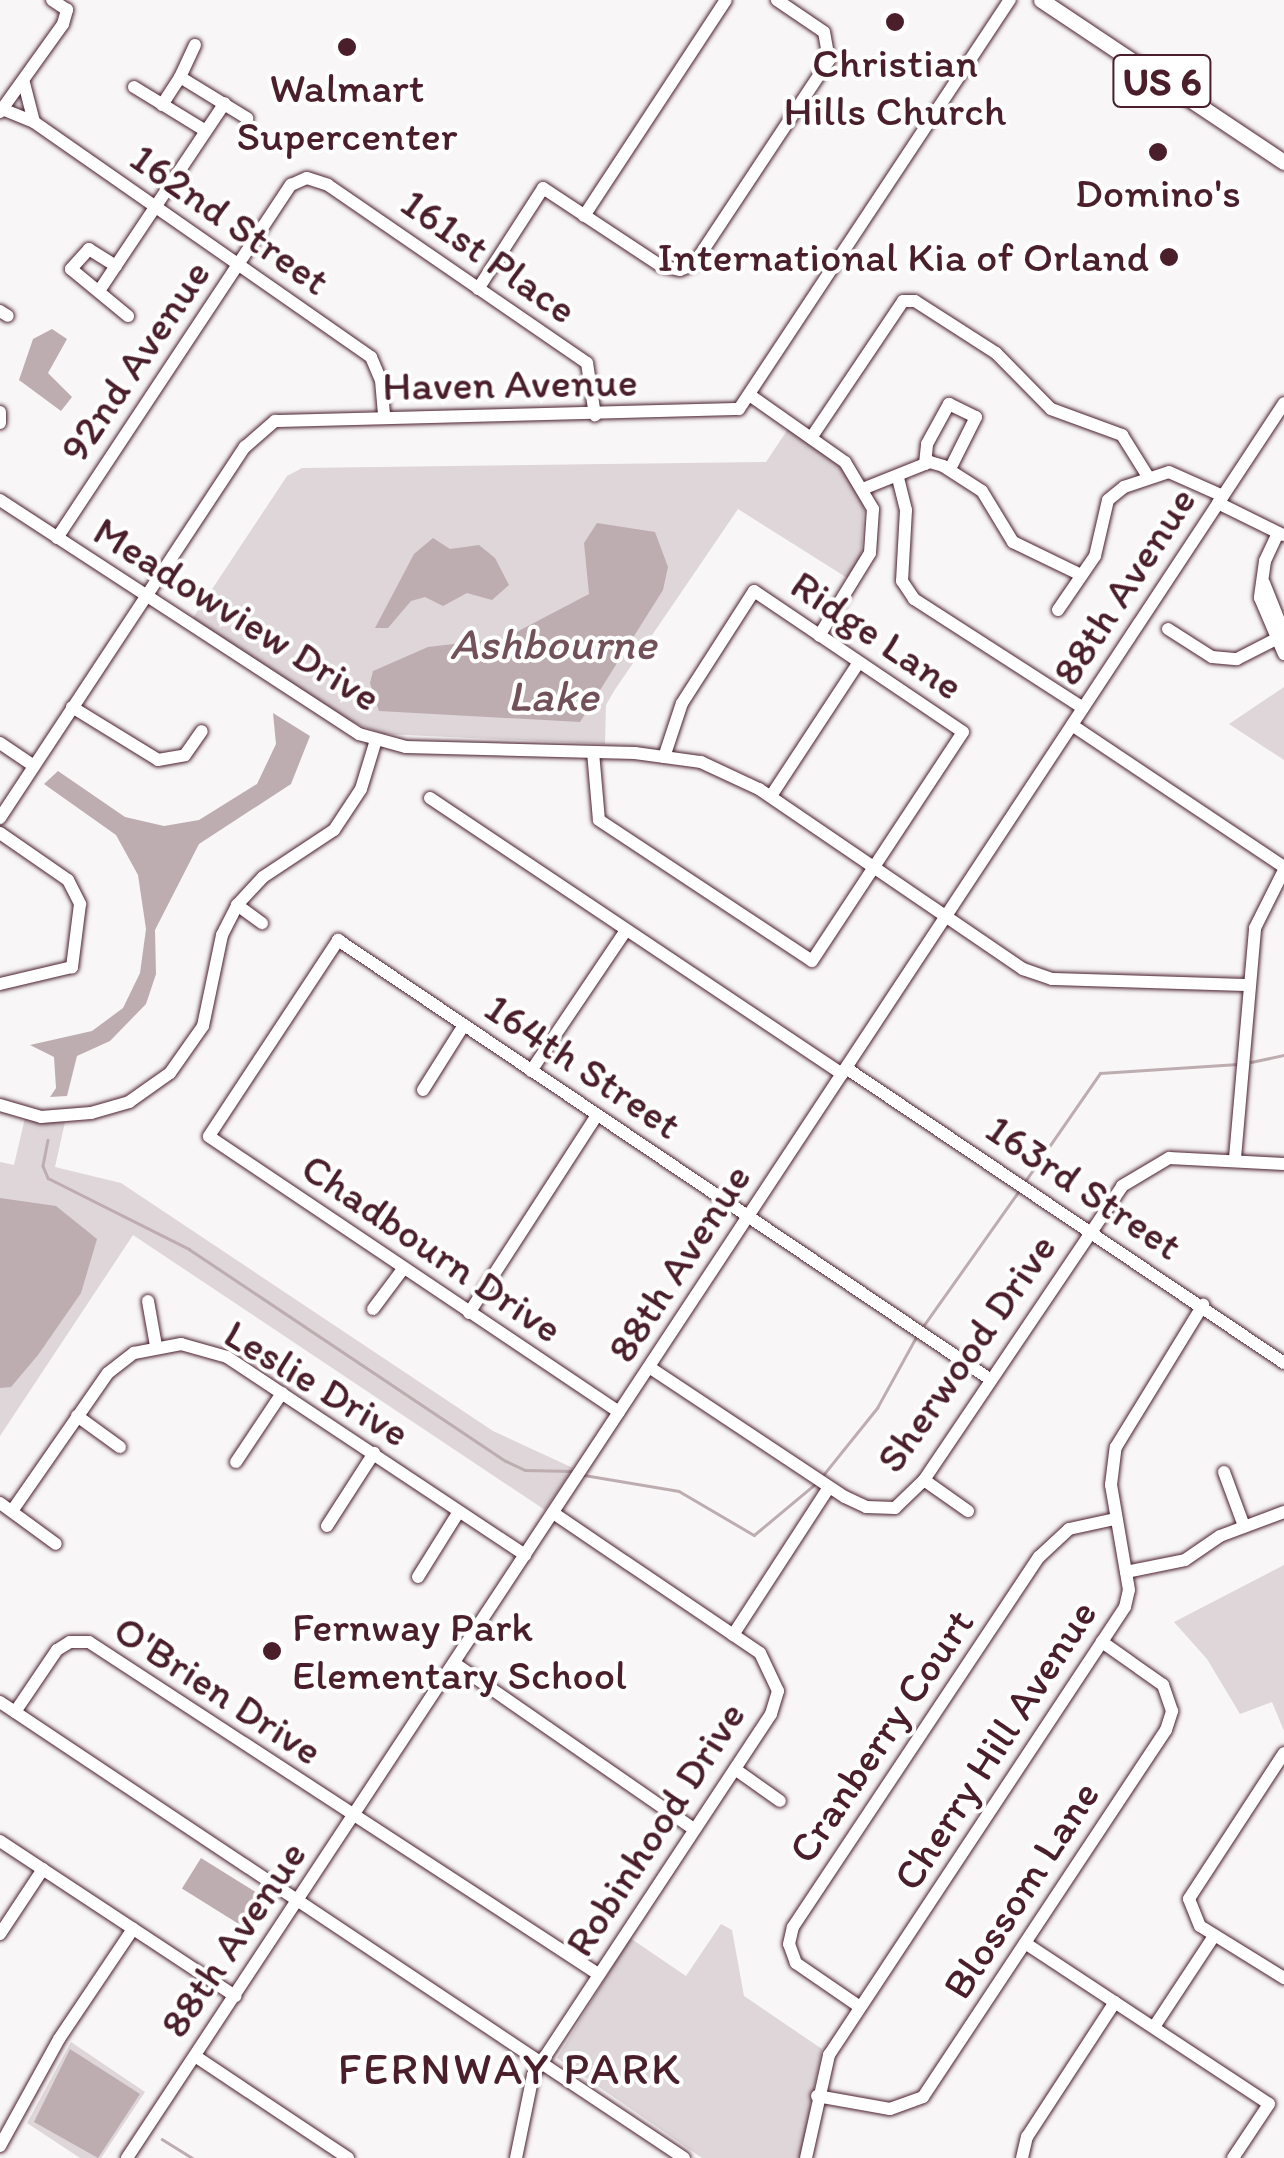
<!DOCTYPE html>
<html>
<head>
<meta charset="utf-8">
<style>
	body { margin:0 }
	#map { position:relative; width:1284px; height:2158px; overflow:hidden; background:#f8f6f7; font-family:Itim,sans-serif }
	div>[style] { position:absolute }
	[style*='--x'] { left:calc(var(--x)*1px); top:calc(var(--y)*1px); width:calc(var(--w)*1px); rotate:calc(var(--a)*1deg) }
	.green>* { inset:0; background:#ded6d9 }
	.water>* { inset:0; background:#bdadb0; transform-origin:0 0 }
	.stream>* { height:2.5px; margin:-1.25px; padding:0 1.25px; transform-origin:1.25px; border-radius:1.25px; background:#bdadb0 }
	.roads { filter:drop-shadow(0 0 2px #4a1f2b) drop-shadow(0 0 2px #4a1f2b) }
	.minor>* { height:12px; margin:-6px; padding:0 6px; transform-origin:6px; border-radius:6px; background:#fff }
	.major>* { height:15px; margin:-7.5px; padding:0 7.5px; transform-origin:7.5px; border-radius:7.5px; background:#fff }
	.dots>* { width:28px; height:28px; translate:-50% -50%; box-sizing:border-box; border:5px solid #fff; border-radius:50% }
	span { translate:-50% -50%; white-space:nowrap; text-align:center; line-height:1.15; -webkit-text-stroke:8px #fff; paint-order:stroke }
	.shield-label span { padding:2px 8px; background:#fff; border:2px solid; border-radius:8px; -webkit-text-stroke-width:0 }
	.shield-label { font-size:40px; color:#4a1f2b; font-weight:700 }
	.poi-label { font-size:42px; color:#4a1f2b }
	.right { translate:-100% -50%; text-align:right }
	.left { translate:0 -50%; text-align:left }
	.street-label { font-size:42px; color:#4a1f2b }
	.water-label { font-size:45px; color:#72515a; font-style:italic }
	.neighbourhood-label { font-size:45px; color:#4a1f2b; letter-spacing:2.5px }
</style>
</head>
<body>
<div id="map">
	<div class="green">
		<i style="clip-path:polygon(788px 429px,843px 467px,864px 503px,861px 559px,849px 579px,738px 509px,614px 691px,606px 705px,605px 744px,384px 734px,349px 721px,191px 621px,287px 476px,302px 468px,766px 462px)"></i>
		<i style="clip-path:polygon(1284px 687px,1284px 760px,1229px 724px)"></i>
		<i style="clip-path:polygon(25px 1118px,65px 1122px,55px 1167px,121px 1183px,493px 1431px,573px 1468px,545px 1510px,133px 1235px,0 1436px,0 1162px,14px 1165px)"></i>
		<i style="clip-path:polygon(1284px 1565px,1284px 1731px,1272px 1702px,1240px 1714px,1207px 1659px,1174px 1622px)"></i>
		<i style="clip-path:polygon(721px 1924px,732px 1930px,744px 1996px,822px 2049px,800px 2158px,702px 2158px,557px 2058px,630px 1938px,686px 1976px)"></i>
		<i style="clip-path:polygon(71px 2042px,145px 2092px,101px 2158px,80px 2158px,27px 2123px)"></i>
	</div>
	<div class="water">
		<i style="clip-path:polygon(52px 329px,67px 339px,48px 373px,72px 397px,61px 411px,19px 380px,33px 339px)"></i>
		<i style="clip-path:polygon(597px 523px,655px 532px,668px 567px,663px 590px,580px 722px,379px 711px,370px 683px,373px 671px,428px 647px,505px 638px,589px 594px,584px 543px)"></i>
		<i style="clip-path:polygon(433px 538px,450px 549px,479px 545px,495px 558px,509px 585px,492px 600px,467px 593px,443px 606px,425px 597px,411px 601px,388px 628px,375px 628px,414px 554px)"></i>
		<i style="clip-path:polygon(273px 713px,310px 736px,291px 784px,199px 844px,155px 930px,156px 974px,146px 1004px,110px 1041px,77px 1056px,67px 1096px,50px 1097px,56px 1088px,54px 1057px,30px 1045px,92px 1031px,123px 1008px,140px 973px,146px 929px,138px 875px,116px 835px,44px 784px,58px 771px,125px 817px,164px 826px,199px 820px,257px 784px,276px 744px)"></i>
		<i style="clip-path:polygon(0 1198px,56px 1206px,97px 1239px,81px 1293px,38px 1355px,11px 1387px,0 1388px)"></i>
		<i style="left:201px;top:1858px;width:78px;height:36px;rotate:32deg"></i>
		<i style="clip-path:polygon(70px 2049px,140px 2094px,98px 2158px,34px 2122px)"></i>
	</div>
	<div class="stream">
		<i style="--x:1251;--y:1062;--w:34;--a:-12"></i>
		<i style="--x:48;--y:1140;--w:26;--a:101"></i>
		<i style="--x:43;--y:1166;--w:13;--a:67"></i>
		<i style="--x:48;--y:1178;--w:158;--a:26.7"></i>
		<i style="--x:189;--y:1249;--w:381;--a:33.8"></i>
		<i style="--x:506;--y:1461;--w:21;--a:25"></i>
		<i style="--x:525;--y:1470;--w:47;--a:1.2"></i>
		<i style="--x:1026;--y:1180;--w:130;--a:-55.3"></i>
		<i style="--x:1100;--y:1073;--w:138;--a:-3.7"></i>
		<i style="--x:924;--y:1325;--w:163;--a:-54.7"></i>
		<i style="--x:824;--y:1474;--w:85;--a:-51.2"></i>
		<i style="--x:877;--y:1408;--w:79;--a:-61.2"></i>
		<i style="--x:584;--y:1475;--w:96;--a:9.6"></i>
		<i style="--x:679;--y:1491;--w:87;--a:30.4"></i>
		<i style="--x:754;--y:1535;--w:78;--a:-39.8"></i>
		<i style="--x:162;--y:2139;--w:36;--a:32"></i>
	</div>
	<div class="roads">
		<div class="minor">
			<i style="--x:195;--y:45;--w:35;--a:115"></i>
			<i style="--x:180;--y:77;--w:79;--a:31.5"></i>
			<i style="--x:24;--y:83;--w:40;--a:75.6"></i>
			<i style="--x:34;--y:122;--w:411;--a:34.9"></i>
			<i style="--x:371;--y:357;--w:25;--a:67"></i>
			<i style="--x:381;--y:380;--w:38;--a:85"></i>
			<i style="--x:134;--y:87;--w:84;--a:31.4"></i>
			<i style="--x:162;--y:105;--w:33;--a:-57"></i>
			<i style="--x:2;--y:109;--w:35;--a:22"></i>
			<i style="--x:0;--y:112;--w:108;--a:-54.4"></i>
			<i style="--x:63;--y:24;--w:15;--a:-74"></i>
			<i style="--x:67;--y:10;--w:18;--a:-146"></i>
			<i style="--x:584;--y:216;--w:258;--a:-56.7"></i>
			<i style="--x:116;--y:266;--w:32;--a:-148"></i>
			<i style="--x:89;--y:249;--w:27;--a:132"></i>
			<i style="--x:71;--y:269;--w:74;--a:39.5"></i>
			<i style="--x:478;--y:289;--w:120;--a:-57.2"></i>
			<i style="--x:543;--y:188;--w:141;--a:33.5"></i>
			<i style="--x:661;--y:266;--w:19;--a:12"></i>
			<i style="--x:680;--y:270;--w:15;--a:-23"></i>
			<i style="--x:694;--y:264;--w:245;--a:-56.5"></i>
			<i style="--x:829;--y:60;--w:28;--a:-100"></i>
			<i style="--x:824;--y:32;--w:57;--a:-145.8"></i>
			<i style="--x:99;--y:291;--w:226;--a:-56.2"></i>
			<i style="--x:0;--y:311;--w:9;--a:32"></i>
			<i style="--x:751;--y:396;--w:115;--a:35.1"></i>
			<i style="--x:845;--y:462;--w:55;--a:59.2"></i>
			<i style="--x:873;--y:509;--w:44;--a:93.9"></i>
			<i style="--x:870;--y:553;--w:97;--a:121.6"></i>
			<i style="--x:0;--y:412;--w:11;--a:90"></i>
			<i style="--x:811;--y:438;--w:165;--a:-56.1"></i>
			<i style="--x:903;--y:301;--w:12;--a:0"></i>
			<i style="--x:915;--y:301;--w:96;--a:32.7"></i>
			<i style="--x:996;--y:353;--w:78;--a:45.5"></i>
			<i style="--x:1051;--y:409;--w:76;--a:20.1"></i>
			<i style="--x:1122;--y:435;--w:47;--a:58"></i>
			<i style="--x:925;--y:464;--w:20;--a:-84"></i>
			<i style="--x:927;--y:444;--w:46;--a:-61.2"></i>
			<i style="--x:949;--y:404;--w:30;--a:26"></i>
			<i style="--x:976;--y:417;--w:58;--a:116.6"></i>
			<i style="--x:898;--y:478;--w:33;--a:76"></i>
			<i style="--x:906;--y:510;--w:71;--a:93.2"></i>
			<i style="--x:902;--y:581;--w:22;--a:56"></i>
			<i style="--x:914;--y:599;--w:201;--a:32.8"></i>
			<i style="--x:865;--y:488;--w:70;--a:-21.8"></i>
			<i style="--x:930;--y:462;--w:14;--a:17"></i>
			<i style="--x:943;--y:466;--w:46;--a:32.7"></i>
			<i style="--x:982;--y:491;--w:60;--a:58.7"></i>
			<i style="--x:1013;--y:542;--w:76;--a:25.9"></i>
			<i style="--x:0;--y:500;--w:429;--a:33.1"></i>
			<i style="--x:359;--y:734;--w:49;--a:15.5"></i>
			<i style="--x:406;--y:747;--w:229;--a:1.5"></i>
			<i style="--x:635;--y:753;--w:67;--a:7.8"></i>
			<i style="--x:701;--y:762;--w:64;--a:25"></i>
			<i style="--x:759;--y:789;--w:320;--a:34.3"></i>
			<i style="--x:1023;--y:969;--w:31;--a:19"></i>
			<i style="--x:1052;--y:979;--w:195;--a:1.8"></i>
			<i style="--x:1218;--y:503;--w:72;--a:26.2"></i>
			<i style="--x:1278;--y:533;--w:31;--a:115"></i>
			<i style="--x:1265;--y:561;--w:37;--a:98"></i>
			<i style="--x:1260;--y:598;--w:61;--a:66.8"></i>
			<i style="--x:57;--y:538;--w:424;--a:-56.5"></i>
			<i style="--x:291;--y:185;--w:17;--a:-24"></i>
			<i style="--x:307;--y:178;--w:22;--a:18"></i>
			<i style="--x:328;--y:185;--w:314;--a:34.5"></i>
			<i style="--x:587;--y:363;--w:53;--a:81.3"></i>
			<i style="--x:1264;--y:583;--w:54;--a:68.2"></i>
			<i style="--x:1058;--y:610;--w:65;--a:-55.6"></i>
			<i style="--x:1095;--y:556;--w:57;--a:-76.9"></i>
			<i style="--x:1108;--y:500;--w:21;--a:-39"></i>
			<i style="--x:1124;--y:487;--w:47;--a:-18.4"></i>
			<i style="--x:1169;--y:472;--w:59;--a:24"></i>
			<i style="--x:1168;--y:629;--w:52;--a:32.5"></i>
			<i style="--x:1212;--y:657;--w:25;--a:5"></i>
			<i style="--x:1237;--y:659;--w:53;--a:-27.1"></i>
			<i style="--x:72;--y:707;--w:101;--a:31.6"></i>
			<i style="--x:158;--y:760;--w:27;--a:-10"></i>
			<i style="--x:185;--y:755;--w:29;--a:-55"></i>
			<i style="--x:1072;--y:725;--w:255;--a:33.8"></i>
			<i style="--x:0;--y:743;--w:41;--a:34.1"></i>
			<i style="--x:593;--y:752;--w:68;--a:85"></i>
			<i style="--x:599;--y:820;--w:255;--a:33.5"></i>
			<i style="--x:812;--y:961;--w:274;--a:-56.6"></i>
			<i style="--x:963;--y:732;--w:252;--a:-146"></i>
			<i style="--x:754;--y:591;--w:133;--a:122.7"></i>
			<i style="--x:682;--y:703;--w:57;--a:108.4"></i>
			<i style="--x:771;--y:796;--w:160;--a:-56.7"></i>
			<i style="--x:430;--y:798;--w:496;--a:33.8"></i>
			<i style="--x:0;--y:818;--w:445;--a:-56.6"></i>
			<i style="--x:245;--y:447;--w:40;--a:-41"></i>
			<i style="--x:275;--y:421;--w:464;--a:-1.5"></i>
			<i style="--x:739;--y:409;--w:491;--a:-56.5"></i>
			<i style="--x:0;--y:833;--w:83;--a:34.7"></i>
			<i style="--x:68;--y:880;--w:27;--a:63"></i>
			<i style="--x:80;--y:904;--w:64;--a:97.2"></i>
			<i style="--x:72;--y:967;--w:74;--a:166.7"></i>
			<i style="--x:237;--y:905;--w:31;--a:36"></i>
			<i style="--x:846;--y:1068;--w:528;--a:33.96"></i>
			<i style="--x:531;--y:1071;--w:170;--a:-56"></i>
			<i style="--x:423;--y:1090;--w:77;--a:-57.8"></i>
			<i style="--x:0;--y:1105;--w:43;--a:16.3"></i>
			<i style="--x:41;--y:1117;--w:50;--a:-4.6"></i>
			<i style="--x:91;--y:1113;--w:40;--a:-16"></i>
			<i style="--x:129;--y:1102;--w:50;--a:-35.3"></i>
			<i style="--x:170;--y:1073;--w:57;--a:-54.9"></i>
			<i style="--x:203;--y:1026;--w:93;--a:-78.2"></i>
			<i style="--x:222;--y:935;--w:34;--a:-63"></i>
			<i style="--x:237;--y:905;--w:38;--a:-47"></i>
			<i style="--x:263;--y:877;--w:85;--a:-33.5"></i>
			<i style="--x:334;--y:830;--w:49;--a:-56.6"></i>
			<i style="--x:361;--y:789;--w:51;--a:-73"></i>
			<i style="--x:1235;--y:1158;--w:231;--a:-85"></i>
			<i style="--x:1255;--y:928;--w:65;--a:-63.4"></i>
			<i style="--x:148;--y:1301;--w:46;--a:79.9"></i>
			<i style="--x:373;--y:1309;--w:50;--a:-53.1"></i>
			<i style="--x:469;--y:1313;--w:236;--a:-57.1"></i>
			<i style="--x:649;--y:1367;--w:235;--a:33.6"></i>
			<i style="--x:845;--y:1497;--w:23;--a:25"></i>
			<i style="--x:866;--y:1507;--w:29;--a:2"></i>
			<i style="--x:895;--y:1508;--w:40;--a:-44"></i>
			<i style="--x:924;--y:1480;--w:354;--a:-56"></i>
			<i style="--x:1122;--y:1186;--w:55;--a:-30.8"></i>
			<i style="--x:1169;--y:1158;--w:115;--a:3"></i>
			<i style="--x:619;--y:1412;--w:494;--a:-146.1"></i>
			<i style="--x:209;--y:1136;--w:235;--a:-56.6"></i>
			<i style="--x:338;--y:940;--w:787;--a:33.97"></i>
			<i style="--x:77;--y:1416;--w:53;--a:35.8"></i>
			<i style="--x:236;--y:1462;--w:83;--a:-56.3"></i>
			<i style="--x:1224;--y:1472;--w:58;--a:69.7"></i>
			<i style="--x:924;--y:1480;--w:54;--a:35.2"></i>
			<i style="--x:0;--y:1503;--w:69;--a:36.2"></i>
			<i style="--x:12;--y:1511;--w:168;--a:-55.2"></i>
			<i style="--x:108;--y:1373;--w:33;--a:-38"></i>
			<i style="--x:134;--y:1353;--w:48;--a:-10.8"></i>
			<i style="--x:181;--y:1344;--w:48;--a:15.8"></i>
			<i style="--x:227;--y:1357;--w:358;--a:33.6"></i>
			<i style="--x:327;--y:1526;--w:87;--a:-57.2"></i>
			<i style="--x:1126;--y:1572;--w:60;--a:-11.5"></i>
			<i style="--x:1185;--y:1560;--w:42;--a:-34.4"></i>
			<i style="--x:1220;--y:1536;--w:68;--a:-20.6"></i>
			<i style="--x:418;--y:1577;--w:75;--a:-58"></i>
			<i style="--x:733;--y:1635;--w:176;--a:-57"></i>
			<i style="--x:454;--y:1663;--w:292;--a:34.7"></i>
			<i style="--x:0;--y:1702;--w:822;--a:33.69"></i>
			<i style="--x:15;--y:1712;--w:75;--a:-55.9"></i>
			<i style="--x:57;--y:1650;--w:15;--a:-32"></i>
			<i style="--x:70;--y:1642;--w:19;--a:0"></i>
			<i style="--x:89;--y:1642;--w:608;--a:33.11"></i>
			<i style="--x:1284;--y:1753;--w:174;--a:123.1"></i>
			<i style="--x:1189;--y:1899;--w:29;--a:68"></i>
			<i style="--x:1200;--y:1926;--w:99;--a:31.8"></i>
			<i style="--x:735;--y:1769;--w:55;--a:35.4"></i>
			<i style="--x:0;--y:1841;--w:282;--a:33.4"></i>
			<i style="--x:0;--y:1934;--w:78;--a:-56.5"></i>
			<i style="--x:1025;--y:1943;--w:292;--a:33.4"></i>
			<i style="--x:1269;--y:2104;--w:65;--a:123.7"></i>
			<i style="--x:860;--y:2007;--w:78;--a:-145.5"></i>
			<i style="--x:796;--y:1963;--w:20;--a:-110"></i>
			<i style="--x:789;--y:1944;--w:17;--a:-77"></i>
			<i style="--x:793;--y:1927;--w:444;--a:-56.4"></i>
			<i style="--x:1039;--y:1557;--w:41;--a:-43"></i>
			<i style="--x:1069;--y:1529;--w:47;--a:-12.3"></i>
			<i style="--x:1154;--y:2027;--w:109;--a:-56.6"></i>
			<i style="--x:195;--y:2056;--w:184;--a:33.7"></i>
			<i style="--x:817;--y:2096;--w:74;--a:10.1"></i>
			<i style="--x:890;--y:2109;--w:35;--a:-20"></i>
			<i style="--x:923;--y:2097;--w:440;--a:-56.5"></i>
			<i style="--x:1166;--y:1730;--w:20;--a:-72"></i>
			<i style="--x:1172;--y:1711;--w:28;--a:-109"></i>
			<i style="--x:1163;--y:1685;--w:75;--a:-144.8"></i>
			<i style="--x:0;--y:2146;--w:122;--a:-61.1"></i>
			<i style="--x:59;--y:2039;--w:133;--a:-56.1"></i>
			<i style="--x:127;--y:2158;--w:2102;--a:-56.6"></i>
			<i style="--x:516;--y:2158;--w:85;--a:-78.4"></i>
			<i style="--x:533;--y:2075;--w:432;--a:-56.6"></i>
			<i style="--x:771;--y:1714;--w:24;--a:-73"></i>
			<i style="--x:778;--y:1691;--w:42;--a:-115.3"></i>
			<i style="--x:760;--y:1653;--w:250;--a:-145.9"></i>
			<i style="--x:806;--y:2158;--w:106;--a:-77.4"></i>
			<i style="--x:829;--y:2055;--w:537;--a:-56.55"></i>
			<i style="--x:1125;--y:1607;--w:17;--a:-77"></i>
			<i style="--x:1129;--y:1590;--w:107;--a:-99.7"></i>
			<i style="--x:1111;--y:1485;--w:38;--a:-83"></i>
			<i style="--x:1116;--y:1447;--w:167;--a:-58.5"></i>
			<i style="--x:1022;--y:2158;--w:22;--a:-77"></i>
			<i style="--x:1027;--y:2137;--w:161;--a:-56.9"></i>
		</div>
		<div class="major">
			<i style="--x:1041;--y:0;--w:292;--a:33.7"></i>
		</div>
	</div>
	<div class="dots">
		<i style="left:895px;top:22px;background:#4a1f2b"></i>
		<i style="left:347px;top:47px;background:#4a1f2b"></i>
		<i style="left:1158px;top:152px;background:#4a1f2b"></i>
		<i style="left:1169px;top:257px;background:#4a1f2b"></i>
		<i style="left:272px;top:1651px;background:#4a1f2b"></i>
	</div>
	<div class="shield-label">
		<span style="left:1162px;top:81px">US 6</span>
	</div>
	<div class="poi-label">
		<span style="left:895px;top:87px">Christian<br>Hills Church</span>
		<span style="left:347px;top:112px">Walmart<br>Supercenter</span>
		<span style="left:1158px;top:193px">Domino's</span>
		<span class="right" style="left:1149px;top:257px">International Kia of Orland</span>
		<span class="left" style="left:292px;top:1651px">Fernway Park<br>Elementary School</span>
	</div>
	<div class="street-label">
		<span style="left:230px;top:219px;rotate:35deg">162nd Street</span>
		<span style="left:489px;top:256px;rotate:35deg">161st Place</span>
		<span style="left:135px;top:361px;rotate:-56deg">92nd Avenue</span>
		<span style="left:510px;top:384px;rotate:-1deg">Haven Avenue</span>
		<span style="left:1124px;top:586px;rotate:-57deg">88th Avenue</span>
		<span style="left:237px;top:614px;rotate:32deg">Meadowview Drive</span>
		<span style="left:877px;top:635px;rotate:34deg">Ridge Lane</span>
		<span style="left:583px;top:1066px;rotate:34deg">164th Street</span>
		<span style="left:1084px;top:1187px;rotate:34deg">163rd Street</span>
		<span style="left:432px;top:1248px;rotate:34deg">Chadbourn Drive</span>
		<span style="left:679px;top:1263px;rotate:-57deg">88th Avenue</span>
		<span style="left:966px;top:1353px;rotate:-55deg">Sherwood Drive</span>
		<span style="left:317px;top:1383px;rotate:31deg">Leslie Drive</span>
		<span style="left:218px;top:1690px;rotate:33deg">O'Brien Drive</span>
		<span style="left:881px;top:1736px;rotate:-56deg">Cranberry Court</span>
		<span style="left:995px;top:1745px;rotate:-57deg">Cherry Hill Avenue</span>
		<span style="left:655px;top:1829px;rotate:-57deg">Robinhood Drive</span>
		<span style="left:1021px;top:1890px;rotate:-57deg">Blossom Lane</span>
		<span style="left:233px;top:1939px;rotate:-56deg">88th Avenue</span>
	</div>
	<div class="water-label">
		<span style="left:553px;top:670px">Ashbourne<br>Lake</span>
	</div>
	<div class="neighbourhood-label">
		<span style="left:510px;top:2069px">FERNWAY PARK</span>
	</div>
</div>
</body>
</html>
